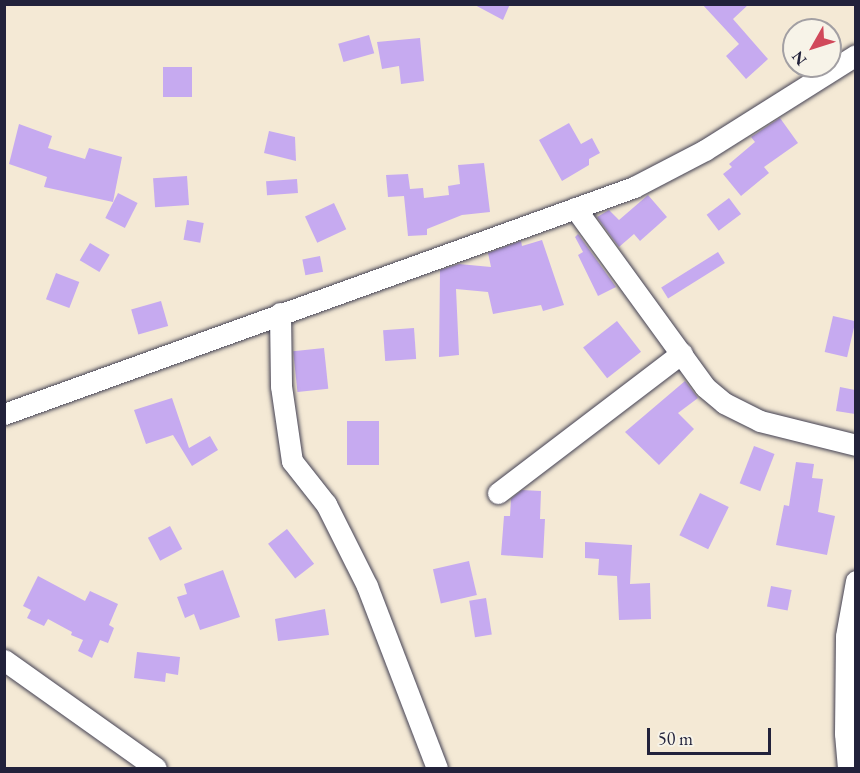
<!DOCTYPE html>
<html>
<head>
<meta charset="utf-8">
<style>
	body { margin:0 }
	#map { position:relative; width:860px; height:773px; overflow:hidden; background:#f4e9d5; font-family:"EB Garamond",serif }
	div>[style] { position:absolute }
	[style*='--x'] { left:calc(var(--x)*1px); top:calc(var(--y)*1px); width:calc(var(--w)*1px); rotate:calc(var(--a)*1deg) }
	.building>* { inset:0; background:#c6aaf0; transform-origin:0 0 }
	.roads { filter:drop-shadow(0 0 2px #424052) drop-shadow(0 0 2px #424052) }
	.minor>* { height:21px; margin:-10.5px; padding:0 10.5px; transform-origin:10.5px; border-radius:10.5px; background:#fff }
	span { translate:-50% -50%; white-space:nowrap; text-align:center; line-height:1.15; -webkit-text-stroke:4.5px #f7f3e8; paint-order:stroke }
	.frame { position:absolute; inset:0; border:6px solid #22223b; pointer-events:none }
	.north { position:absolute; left:782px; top:18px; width:60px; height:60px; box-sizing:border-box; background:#f7f3e8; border:2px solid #a29fa3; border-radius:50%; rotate:231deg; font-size:16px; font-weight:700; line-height:24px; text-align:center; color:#22223b }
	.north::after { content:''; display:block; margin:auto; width:21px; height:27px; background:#d1495b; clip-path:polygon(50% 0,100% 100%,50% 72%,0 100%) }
	.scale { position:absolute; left:647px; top:728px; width:124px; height:27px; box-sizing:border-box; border:3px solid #22223b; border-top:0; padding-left:8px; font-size:18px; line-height:21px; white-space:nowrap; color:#22223b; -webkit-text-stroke:4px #f7f3e8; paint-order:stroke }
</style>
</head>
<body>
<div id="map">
	<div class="building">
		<i style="clip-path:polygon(473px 4px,510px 4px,503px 20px)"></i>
		<i style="clip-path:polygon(702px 4px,749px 4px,733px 19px,768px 59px,746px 79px,726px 56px,739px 44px)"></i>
		<i style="left:369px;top:35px;width:19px;height:32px;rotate:74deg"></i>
		<i style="clip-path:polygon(420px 38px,424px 81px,401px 84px,399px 66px,382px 69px,377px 42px)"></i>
		<i style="left:163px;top:67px;width:29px;height:30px"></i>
		<i style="clip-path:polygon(780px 118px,798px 143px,764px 167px,769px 173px,741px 196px,723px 174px,732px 167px,729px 164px,755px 142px,751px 137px)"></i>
		<i style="clip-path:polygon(569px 123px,581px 144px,592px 138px,600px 153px,589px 159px,589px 165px,562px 181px,539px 140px)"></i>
		<i style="clip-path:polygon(19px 124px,52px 136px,48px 148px,85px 159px,89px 148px,122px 157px,113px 202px,44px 187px,47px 177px,9px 164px)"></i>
		<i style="clip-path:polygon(269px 131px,295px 137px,296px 161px,264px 153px)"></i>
		<i style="clip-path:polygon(484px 163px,490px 212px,462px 215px,427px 229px,427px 235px,408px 236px,404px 196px,388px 197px,386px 175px,408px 174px,410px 189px,423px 188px,424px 198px,449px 195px,448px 186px,460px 184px,458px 165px)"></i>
		<i style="left:187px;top:176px;width:29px;height:34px;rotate:86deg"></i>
		<i style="left:297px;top:179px;width:14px;height:31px;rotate:86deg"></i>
		<i style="left:118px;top:193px;width:22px;height:28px;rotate:27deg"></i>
		<i style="clip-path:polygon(648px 195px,667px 217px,640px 241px,634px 234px,619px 247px,597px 217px,609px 210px,619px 220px)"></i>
		<i style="left:729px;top:198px;width:20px;height:28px;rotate:53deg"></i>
		<i style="left:334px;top:203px;width:29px;height:32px;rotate:65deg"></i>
		<i style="left:187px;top:220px;width:17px;height:20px;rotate:10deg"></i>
		<i style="clip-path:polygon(578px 234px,616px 287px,598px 296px,578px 255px,583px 252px,575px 237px)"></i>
		<i style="clip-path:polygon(542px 240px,564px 305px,543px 311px,541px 305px,493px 314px,488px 292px,456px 289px,459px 355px,439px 357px,440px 270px,459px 264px,491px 267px,488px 253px,521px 241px,522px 246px)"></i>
		<i style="left:90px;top:243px;width:23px;height:20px;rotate:31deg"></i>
		<i style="left:718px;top:252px;width:13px;height:67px;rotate:58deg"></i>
		<i style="left:320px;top:256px;width:16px;height:18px;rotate:79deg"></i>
		<i style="left:56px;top:273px;width:25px;height:28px;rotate:21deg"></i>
		<i style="left:161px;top:301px;width:26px;height:31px;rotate:74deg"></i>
		<i style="left:833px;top:316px;width:23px;height:37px;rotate:13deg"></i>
		<i style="left:617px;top:321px;width:39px;height:43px;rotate:52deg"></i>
		<i style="left:414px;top:328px;width:31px;height:31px;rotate:86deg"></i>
		<i style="left:324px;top:348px;width:41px;height:31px;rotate:84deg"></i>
		<i style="clip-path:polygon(685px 381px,698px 398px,678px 413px,694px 429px,659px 465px,625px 432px)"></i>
		<i style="clip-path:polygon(840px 387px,855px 390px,855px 414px,836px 411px)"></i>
		<i style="clip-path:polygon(172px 398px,189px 448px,210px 436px,218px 450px,192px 466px,173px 435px,146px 444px,134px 410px)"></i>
		<i style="left:347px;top:421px;width:32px;height:44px"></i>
		<i style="left:754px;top:446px;width:22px;height:40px;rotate:21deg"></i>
		<i style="clip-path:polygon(796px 462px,814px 464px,812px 478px,823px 479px,818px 512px,835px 516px,827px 555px,776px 545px,784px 505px,789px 506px)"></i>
		<i style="clip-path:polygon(522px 490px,541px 491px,540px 519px,545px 519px,543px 558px,501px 555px,504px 516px,510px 516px,511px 499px)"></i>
		<i style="left:700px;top:493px;width:32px;height:47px;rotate:26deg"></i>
		<i style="left:170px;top:526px;width:26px;height:25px;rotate:62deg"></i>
		<i style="left:287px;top:529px;width:44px;height:24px;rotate:52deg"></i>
		<i style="clip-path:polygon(585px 542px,632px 545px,630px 584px,650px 583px,651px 619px,619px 620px,617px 576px,598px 575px,599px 559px,585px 558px)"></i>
		<i style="left:469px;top:561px;width:35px;height:37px;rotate:77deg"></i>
		<i style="clip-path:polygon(223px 570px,240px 617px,200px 630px,194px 614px,185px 618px,177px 597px,187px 594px,184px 584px)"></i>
		<i style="clip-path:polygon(38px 576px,85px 601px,90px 591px,118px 604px,109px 625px,114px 628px,108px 643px,100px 640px,92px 658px,78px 651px,83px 640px,71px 635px,72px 632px,48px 619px,44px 626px,27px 618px,31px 610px,23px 606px)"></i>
		<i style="left:771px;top:586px;width:21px;height:21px;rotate:11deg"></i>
		<i style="left:486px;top:598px;width:37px;height:17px;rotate:81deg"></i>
		<i style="clip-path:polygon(325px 609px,329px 635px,278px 641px,275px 619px)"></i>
		<i style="clip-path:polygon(137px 652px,180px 657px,178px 675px,166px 673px,165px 682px,134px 678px)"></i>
	</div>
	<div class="roads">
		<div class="minor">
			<i style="--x:575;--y:208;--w:221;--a:54"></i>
			<i style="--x:705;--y:387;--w:25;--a:40"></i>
			<i style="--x:724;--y:403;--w:40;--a:26.6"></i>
			<i style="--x:760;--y:421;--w:99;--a:14"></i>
			<i style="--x:280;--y:313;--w:73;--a:89.2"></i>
			<i style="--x:281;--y:386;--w:76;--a:81.7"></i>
			<i style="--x:292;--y:461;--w:55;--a:51.7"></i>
			<i style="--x:326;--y:504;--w:92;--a:63.4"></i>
			<i style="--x:367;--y:586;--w:195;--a:69"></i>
			<i style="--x:4;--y:414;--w:670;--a:-19.81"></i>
			<i style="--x:634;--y:187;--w:80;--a:-27.5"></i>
			<i style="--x:705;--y:150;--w:178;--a:-32.2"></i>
			<i style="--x:498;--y:493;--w:231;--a:-37.3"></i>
			<i style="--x:4;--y:660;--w:186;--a:35.4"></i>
			<i style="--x:848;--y:768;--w:35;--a:-95"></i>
			<i style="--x:845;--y:733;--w:97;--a:-89.4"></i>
			<i style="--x:846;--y:636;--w:56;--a:-79.7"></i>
		</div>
	</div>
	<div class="frame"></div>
	<div class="north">N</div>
	<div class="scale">50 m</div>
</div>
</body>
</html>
